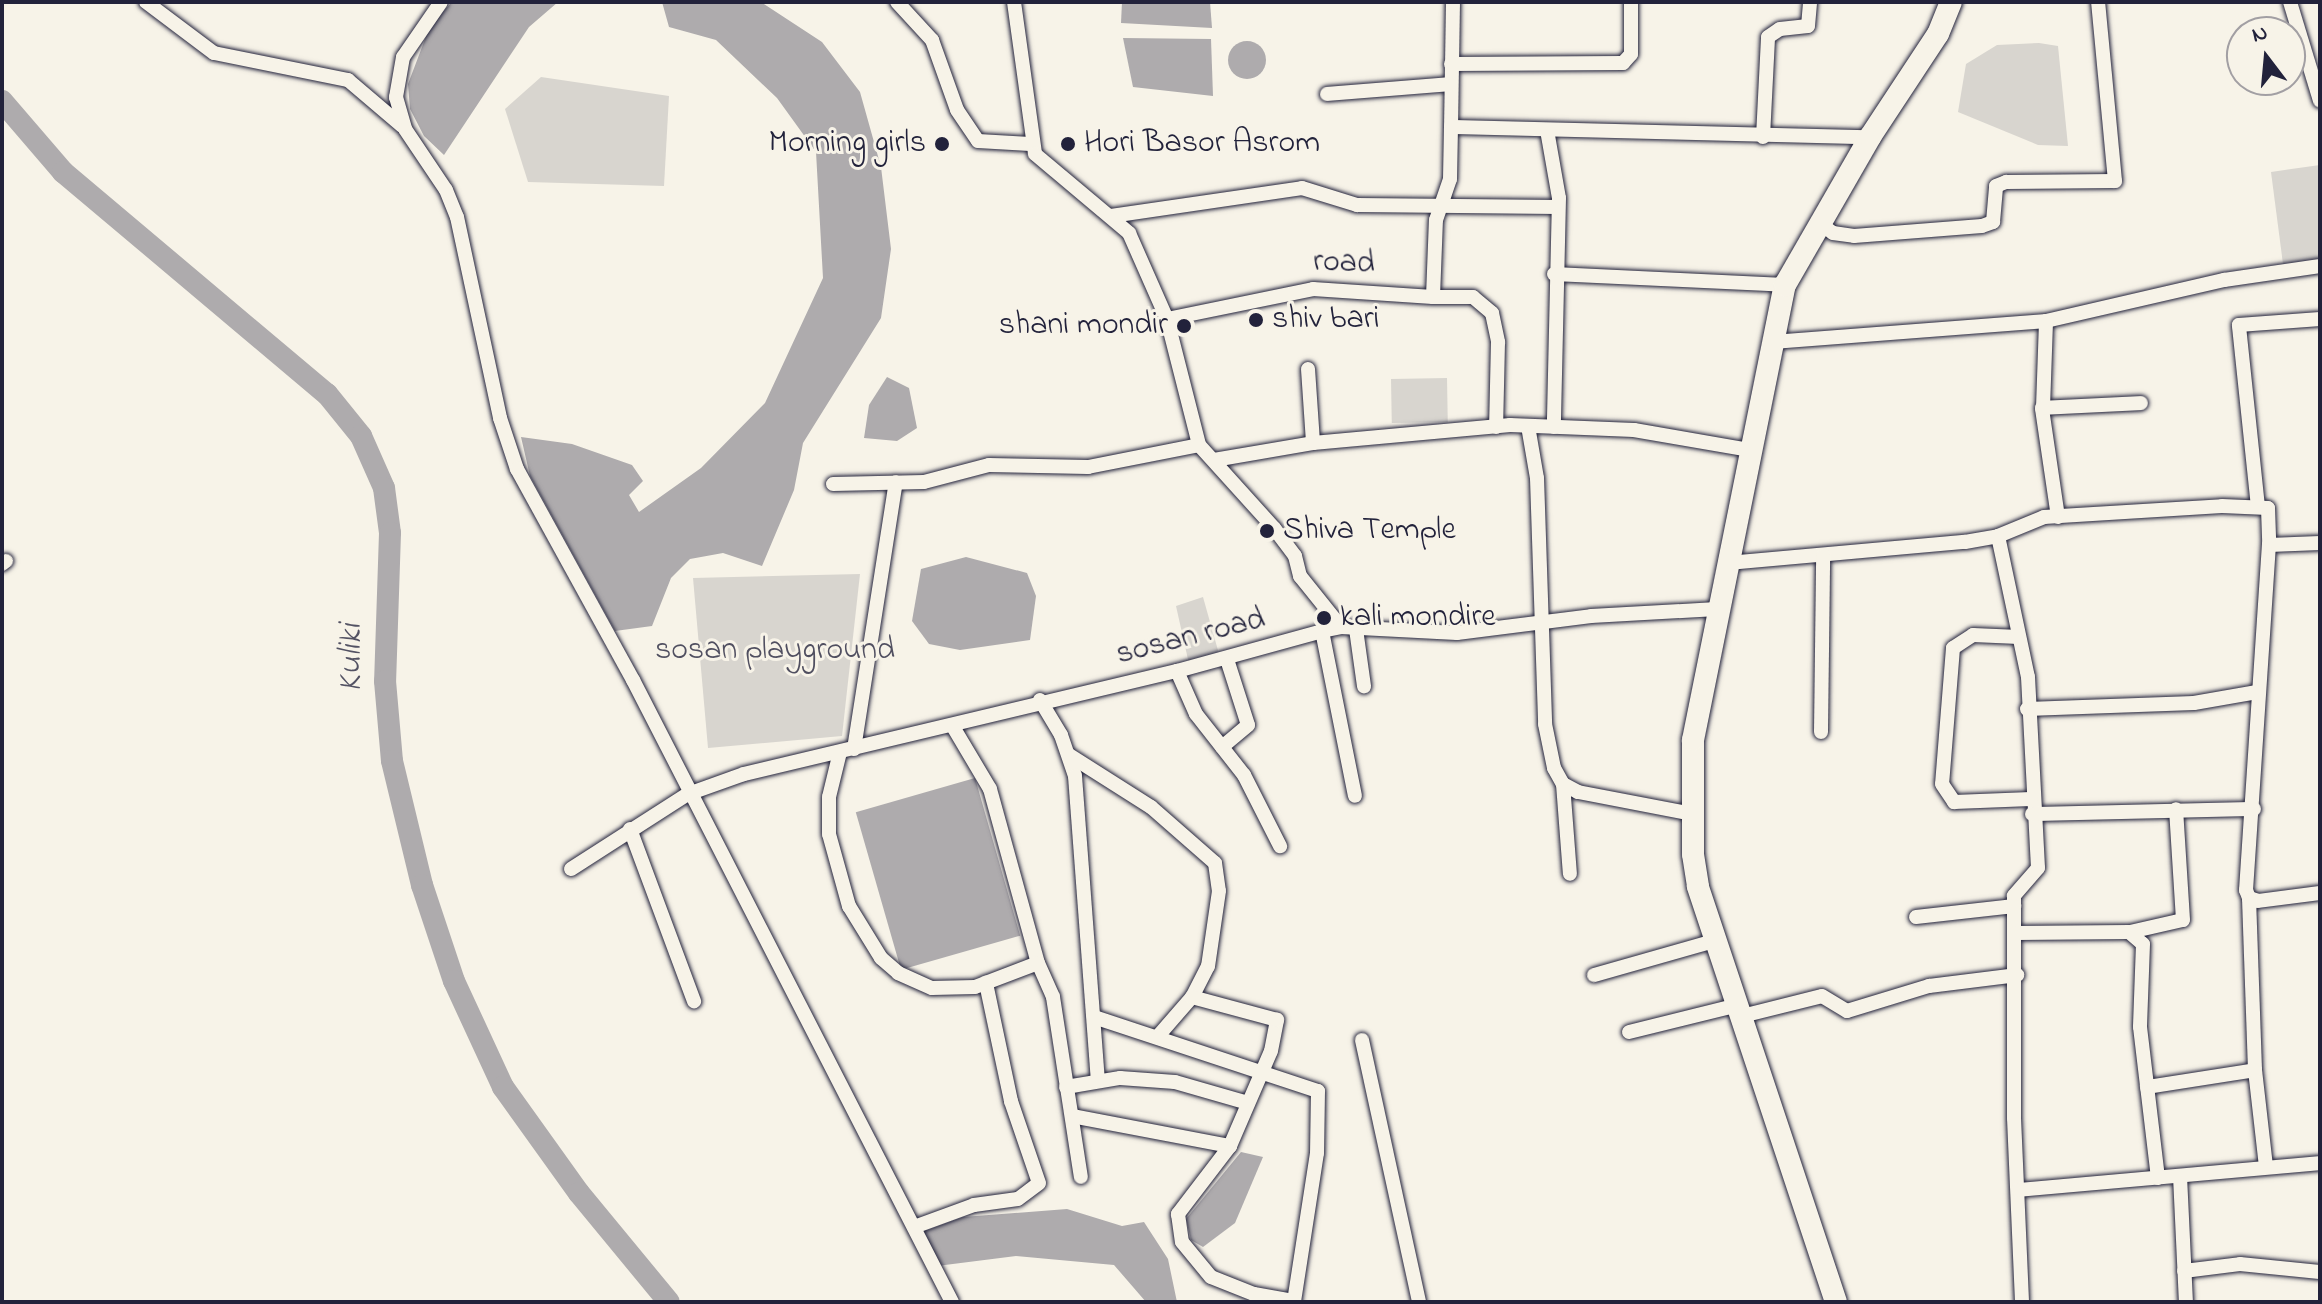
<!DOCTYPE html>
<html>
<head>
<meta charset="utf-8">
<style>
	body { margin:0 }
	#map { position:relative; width:2322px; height:1304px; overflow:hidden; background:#f7f3e8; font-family:"Indie Flower",sans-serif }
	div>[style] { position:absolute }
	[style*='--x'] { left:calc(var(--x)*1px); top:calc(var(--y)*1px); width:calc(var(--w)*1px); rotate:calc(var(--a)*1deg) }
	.green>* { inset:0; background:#d8d5cf; transform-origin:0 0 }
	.water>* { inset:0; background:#aeabad; transform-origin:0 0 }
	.round { border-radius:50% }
	.river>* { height:22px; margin:-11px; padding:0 11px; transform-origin:11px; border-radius:11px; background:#aeabad }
	.roads { filter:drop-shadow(0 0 2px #22223b) drop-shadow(0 0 2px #22223b) }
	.minor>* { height:14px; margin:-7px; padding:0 7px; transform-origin:7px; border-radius:7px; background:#f7f3e8 }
	.primary>* { height:22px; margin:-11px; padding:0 11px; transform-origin:11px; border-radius:11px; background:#f7f3e8 }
	.dots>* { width:22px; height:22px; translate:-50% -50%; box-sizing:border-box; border:4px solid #f7f3e8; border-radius:50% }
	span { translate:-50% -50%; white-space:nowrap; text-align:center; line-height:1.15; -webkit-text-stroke:6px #f7f3e8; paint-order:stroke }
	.poi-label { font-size:32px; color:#22223b }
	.right { translate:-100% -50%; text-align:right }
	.left { translate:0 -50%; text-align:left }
	.street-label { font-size:32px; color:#22223b }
	.park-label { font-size:32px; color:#504f60 }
	.water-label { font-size:34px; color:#535263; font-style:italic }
	.frame { position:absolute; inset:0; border:4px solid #22223b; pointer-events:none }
	.north { position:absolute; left:2226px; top:16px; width:80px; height:80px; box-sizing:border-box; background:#f7f3e8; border:2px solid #a29fa3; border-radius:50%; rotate:344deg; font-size:22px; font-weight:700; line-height:32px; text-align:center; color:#22223b }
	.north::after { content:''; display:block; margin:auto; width:28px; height:36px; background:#22223b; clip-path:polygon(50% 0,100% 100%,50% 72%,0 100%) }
</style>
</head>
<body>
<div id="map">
	<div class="green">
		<i style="clip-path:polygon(2039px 43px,2058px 46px,2068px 146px,2038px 145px,1958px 112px,1966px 64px,1997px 45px)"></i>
		<i style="clip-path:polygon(541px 77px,669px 96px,664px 186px,528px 182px,505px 109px)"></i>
		<i style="clip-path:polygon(2320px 165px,2320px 260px,2283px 264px,2271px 172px)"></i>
		<i style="left:1447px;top:378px;width:44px;height:56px;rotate:89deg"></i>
		<i style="clip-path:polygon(860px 574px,842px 736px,708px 748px,693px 578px)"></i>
		<i style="clip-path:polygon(1203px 597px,1219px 654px,1189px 664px,1176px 606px)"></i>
	</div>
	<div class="water">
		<i style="clip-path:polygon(452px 2px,558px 2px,529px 27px,444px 155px,424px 136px,410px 109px,408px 84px,430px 26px)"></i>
		<i style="clip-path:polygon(662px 2px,761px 2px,822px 42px,860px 92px,881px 167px,891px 249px,881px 318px,803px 443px,794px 490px,762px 566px,723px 553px,690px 559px,671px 578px,652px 626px,615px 631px,530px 476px,521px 437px,572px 444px,632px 465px,643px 481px,629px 495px,639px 512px,701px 468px,765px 403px,823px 278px,816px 152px,777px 98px,716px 40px,669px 27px)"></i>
		<i style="clip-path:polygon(1122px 2px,1210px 2px,1212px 28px,1121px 23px)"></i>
		<i style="clip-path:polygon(1123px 38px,1211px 39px,1213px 96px,1133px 87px)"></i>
		<i class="round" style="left:1228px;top:41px;width:38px;height:38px"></i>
		<i style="clip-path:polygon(887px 377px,909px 388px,917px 428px,897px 441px,864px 438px,869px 405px)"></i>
		<i style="clip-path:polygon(966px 557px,1027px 573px,1036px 596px,1030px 640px,960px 650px,929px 644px,912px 621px,921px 569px)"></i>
		<i style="left:975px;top:778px;width:164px;height:124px;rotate:74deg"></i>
		<i style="clip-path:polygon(1241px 1152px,1263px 1157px,1235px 1223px,1203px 1247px,1191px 1240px,1186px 1219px)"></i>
		<i style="clip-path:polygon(1067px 1209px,1122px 1226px,1144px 1222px,1168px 1259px,1177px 1302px,1146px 1302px,1114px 1265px,1016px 1256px,937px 1266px,922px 1232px,963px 1217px)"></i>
	</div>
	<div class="river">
		<i style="--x:2;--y:101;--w:94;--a:49.3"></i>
		<i style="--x:63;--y:172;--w:345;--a:40.1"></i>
		<i style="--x:327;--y:394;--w:54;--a:51"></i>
		<i style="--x:361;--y:436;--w:57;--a:66.1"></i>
		<i style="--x:384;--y:488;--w:45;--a:82.4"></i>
		<i style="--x:390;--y:533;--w:148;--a:91.9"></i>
		<i style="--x:385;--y:681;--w:80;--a:85"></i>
		<i style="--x:392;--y:761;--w:128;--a:76.4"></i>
		<i style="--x:422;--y:885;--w:101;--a:71.6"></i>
		<i style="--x:454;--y:981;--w:117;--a:65.2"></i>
		<i style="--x:503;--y:1087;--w:130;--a:54.4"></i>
		<i style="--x:579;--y:1193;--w:141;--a:50.5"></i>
	</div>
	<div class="roads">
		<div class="minor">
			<i style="--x:146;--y:2;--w:85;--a:36.9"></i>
			<i style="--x:214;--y:53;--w:137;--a:11.4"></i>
			<i style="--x:348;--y:80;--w:71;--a:40.4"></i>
			<i style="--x:441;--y:2;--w:67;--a:124.6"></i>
			<i style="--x:403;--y:57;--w:41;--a:99.9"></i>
			<i style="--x:396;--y:97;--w:33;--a:74"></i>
			<i style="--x:405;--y:129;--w:73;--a:56.1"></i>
			<i style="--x:446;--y:190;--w:29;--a:68"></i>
			<i style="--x:457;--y:217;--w:206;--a:77.9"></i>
			<i style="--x:500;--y:418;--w:54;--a:71.6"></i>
			<i style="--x:517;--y:469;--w:241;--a:61.2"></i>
			<i style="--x:633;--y:680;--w:699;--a:62.85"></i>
			<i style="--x:897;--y:2;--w:52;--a:47.4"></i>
			<i style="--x:932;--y:40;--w:74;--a:70.3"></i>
			<i style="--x:957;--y:110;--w:37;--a:56"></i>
			<i style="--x:978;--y:141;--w:52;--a:3.3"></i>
			<i style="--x:1014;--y:2;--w:153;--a:82.1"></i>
			<i style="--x:1035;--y:154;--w:123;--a:40"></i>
			<i style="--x:1129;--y:233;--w:94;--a:66.2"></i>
			<i style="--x:1167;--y:319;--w:130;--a:75.7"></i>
			<i style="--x:1199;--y:445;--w:112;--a:47.9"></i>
			<i style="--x:1274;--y:528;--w:35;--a:53"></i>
			<i style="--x:1295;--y:556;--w:21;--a:76"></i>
			<i style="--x:1300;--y:576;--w:65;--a:51.2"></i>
			<i style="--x:1453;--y:2;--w:125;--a:90.9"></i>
			<i style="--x:1451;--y:127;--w:419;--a:1.4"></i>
			<i style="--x:2290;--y:2;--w:103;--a:73.1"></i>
			<i style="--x:1451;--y:64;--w:172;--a:-0.3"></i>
			<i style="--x:1623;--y:63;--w:12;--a:-48"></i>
			<i style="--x:1631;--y:54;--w:52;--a:-90"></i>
			<i style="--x:1327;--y:94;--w:124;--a:-4.6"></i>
			<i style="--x:1547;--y:130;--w:69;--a:80"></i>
			<i style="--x:1559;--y:198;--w:229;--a:91.3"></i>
			<i style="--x:1763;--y:137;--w:100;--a:-87.1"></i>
			<i style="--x:1768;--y:37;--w:14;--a:-34"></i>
			<i style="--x:1780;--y:29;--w:28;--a:-6"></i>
			<i style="--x:1808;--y:26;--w:24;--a:-85"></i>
			<i style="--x:1111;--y:216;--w:193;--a:-8.3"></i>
			<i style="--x:1302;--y:188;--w:58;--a:17.2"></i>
			<i style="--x:1357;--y:205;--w:201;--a:0.6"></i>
			<i style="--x:1821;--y:224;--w:15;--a:37"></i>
			<i style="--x:1833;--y:233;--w:21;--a:8"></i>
			<i style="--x:1854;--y:236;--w:128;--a:-4.5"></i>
			<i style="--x:1982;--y:226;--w:12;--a:-20"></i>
			<i style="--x:1993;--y:222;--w:36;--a:-85"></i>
			<i style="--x:1996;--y:186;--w:11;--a:-22"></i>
			<i style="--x:2006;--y:182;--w:109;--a:-0.5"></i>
			<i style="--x:2115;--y:181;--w:180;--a:-95.4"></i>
			<i style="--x:1554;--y:274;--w:231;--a:2.7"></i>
			<i style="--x:1433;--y:297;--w:40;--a:0"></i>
			<i style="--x:1473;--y:297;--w:25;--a:40"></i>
			<i style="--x:1492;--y:313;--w:30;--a:78"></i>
			<i style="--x:1498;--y:342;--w:85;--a:91.3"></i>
			<i style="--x:1167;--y:319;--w:149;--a:-11.6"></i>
			<i style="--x:1313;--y:289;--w:120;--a:3.8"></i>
			<i style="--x:1433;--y:297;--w:77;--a:-87.8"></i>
			<i style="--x:1436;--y:220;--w:43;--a:-71.1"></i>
			<i style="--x:1450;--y:179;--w:52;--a:-88.9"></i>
			<i style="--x:1773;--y:342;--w:274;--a:-4.4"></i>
			<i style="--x:2046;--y:321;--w:183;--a:-13"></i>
			<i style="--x:2224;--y:280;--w:97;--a:-8.3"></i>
			<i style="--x:1308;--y:369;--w:74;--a:86.1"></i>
			<i style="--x:2043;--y:408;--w:87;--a:-88"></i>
			<i style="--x:1528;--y:426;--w:53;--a:80.2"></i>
			<i style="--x:1537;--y:478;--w:246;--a:88.1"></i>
			<i style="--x:1545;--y:724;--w:45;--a:78.4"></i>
			<i style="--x:1554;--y:768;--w:18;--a:61"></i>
			<i style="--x:1563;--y:784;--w:17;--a:28"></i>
			<i style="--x:1578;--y:792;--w:116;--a:10.9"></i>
			<i style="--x:1214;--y:460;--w:100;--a:-9.7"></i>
			<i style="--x:1313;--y:443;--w:198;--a:-5.2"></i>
			<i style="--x:1510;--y:425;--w:124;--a:2.3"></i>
			<i style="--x:1634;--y:430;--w:118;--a:9.8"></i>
			<i style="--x:833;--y:484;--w:91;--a:-1.3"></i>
			<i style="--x:924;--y:482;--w:67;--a:-14.7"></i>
			<i style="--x:989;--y:465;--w:99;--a:1.2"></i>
			<i style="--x:1088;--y:467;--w:113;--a:-11.2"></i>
			<i style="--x:2258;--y:507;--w:183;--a:-96"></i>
			<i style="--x:2239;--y:325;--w:81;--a:-4.2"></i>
			<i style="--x:2058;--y:517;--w:110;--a:-98.4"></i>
			<i style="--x:2042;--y:408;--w:99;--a:-2.9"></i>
			<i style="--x:1998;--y:536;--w:144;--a:78"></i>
			<i style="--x:2028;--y:677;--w:191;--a:87"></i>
			<i style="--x:2038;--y:868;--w:37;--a:131"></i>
			<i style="--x:2014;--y:896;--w:222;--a:90"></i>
			<i style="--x:2014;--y:1118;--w:184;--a:87.5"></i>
			<i style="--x:2269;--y:544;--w:347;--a:93.8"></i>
			<i style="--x:2246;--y:890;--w:9;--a:69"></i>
			<i style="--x:2249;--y:898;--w:9;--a:18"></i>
			<i style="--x:2258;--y:901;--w:63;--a:-7.4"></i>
			<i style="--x:1728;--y:563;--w:238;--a:-5.1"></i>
			<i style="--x:1965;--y:542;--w:34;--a:-10"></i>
			<i style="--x:1998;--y:536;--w:50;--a:-22.4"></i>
			<i style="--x:2044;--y:517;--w:178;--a:-3.5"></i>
			<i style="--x:2222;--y:506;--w:46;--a:2.5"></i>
			<i style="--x:2268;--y:508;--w:37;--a:88"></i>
			<i style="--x:2269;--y:545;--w:51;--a:-2.2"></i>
			<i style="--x:2;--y:564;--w:5;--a:-37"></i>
			<i style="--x:1356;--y:629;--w:58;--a:82"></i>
			<i style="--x:1322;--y:631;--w:168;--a:78.7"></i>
			<i style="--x:2019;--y:637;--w:46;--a:-177.5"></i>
			<i style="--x:1973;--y:635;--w:24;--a:147"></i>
			<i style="--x:1953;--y:648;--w:136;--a:94.6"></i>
			<i style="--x:1942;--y:784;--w:22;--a:56"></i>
			<i style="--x:1954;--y:802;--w:77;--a:-2.2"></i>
			<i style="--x:1177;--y:671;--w:47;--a:66.2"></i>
			<i style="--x:1196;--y:714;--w:78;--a:51.8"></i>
			<i style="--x:1244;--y:775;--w:80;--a:63.1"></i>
			<i style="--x:1040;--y:700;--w:41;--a:59"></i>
			<i style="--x:1061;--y:735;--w:43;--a:71.1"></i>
			<i style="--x:1075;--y:776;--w:305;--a:85.7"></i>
			<i style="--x:2027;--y:709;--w:167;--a:-2.1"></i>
			<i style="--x:2194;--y:703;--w:64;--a:-9.9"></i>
			<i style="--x:952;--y:725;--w:74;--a:59.3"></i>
			<i style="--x:990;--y:789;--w:180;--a:74.6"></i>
			<i style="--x:1821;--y:732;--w:176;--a:-89.3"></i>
			<i style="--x:1222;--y:747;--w:34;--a:-40"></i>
			<i style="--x:1248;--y:725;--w:69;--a:-107.7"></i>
			<i style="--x:854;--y:749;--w:270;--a:-81.1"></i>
			<i style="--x:840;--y:752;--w:46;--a:103.7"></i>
			<i style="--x:829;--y:797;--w:37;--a:90"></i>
			<i style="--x:829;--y:834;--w:75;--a:74.5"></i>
			<i style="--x:849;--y:906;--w:61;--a:58.4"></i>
			<i style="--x:881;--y:958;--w:23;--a:41"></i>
			<i style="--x:898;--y:973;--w:37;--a:24"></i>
			<i style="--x:932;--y:988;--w:43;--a:-1.3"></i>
			<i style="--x:975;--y:987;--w:67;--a:-20.9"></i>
			<i style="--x:1038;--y:963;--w:37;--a:66"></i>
			<i style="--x:1053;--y:997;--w:182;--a:81.2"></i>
			<i style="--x:1069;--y:755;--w:97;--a:32.4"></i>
			<i style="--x:1151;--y:807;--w:85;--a:41.2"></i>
			<i style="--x:1215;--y:863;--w:28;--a:82"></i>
			<i style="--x:1219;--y:891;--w:76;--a:98.3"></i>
			<i style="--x:1208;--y:966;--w:35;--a:117"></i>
			<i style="--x:1192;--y:997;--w:50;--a:131"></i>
			<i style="--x:1563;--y:784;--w:90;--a:85.6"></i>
			<i style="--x:2032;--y:814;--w:222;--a:-1.3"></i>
			<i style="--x:630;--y:829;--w:184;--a:69.6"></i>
			<i style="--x:571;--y:869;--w:139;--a:-32.7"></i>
			<i style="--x:688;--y:794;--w:59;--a:-19.7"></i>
			<i style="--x:744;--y:774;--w:445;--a:-13.4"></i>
			<i style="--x:1177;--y:671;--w:150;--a:-15.4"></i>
			<i style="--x:1322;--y:631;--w:19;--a:-12"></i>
			<i style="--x:1341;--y:627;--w:116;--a:3"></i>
			<i style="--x:1457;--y:633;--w:135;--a:-7.2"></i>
			<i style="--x:1591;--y:616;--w:126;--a:-3.2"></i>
			<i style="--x:1916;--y:917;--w:99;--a:-6.4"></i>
			<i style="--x:2130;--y:932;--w:54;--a:-12.8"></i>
			<i style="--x:2183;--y:920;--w:111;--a:-93.6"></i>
			<i style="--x:2016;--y:933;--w:113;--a:-0.5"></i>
			<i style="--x:2129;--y:932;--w:18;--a:41"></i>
			<i style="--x:2143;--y:944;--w:83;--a:92.1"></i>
			<i style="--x:2140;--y:1027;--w:152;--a:83.2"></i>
			<i style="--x:1594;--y:975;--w:125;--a:-15.8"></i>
			<i style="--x:1742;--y:1016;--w:82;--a:-14"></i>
			<i style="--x:1822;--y:996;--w:29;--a:31"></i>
			<i style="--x:1847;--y:1011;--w:86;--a:-17"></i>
			<i style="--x:1929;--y:986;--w:89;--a:-7.1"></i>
			<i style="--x:1094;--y:1017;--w:236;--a:18.3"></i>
			<i style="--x:1318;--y:1091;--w:62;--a:90.9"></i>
			<i style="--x:1317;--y:1153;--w:151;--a:98.8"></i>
			<i style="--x:1629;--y:1032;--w:112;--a:-13.9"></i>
			<i style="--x:1362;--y:1040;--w:268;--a:77.7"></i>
			<i style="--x:2255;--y:1070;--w:97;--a:83.5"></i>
			<i style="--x:1066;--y:1087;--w:55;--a:-9.5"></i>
			<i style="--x:1120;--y:1078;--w:55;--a:4.2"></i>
			<i style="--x:1175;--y:1082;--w:76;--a:16"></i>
			<i style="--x:2147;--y:1087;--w:109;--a:-8.9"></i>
			<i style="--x:2255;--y:1070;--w:172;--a:-92"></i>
			<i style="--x:1072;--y:1116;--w:161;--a:10.8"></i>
			<i style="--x:1230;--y:1146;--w:103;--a:-66.7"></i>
			<i style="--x:1271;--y:1051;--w:32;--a:-79"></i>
			<i style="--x:1277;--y:1020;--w:88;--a:-164.9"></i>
			<i style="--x:1230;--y:1146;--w:86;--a:127.4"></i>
			<i style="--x:1178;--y:1214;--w:28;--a:82"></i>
			<i style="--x:1182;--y:1242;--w:45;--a:50.4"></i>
			<i style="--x:1211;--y:1277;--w:46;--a:21.6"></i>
			<i style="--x:1254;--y:1294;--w:41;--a:9.9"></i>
			<i style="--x:2180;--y:1176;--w:126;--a:87.3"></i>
			<i style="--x:2018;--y:1190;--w:303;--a:-5.1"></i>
			<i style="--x:914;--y:1227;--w:64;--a:-20.1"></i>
			<i style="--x:974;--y:1205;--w:44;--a:-7.8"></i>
			<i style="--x:1018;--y:1199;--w:26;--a:-37"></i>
			<i style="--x:1039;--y:1183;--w:87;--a:-108.9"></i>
			<i style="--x:1011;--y:1101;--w:121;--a:-102"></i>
			<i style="--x:2184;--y:1271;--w:56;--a:-7.1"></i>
			<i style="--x:2240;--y:1264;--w:80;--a:5.7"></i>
		</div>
		<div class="primary">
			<i style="--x:1836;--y:1302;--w:438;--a:-108.4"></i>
			<i style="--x:1698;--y:886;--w:32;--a:-99"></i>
			<i style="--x:1693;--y:854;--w:114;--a:-90"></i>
			<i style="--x:1693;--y:740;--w:464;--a:-78.6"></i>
			<i style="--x:1785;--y:285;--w:171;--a:-60.1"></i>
			<i style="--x:1870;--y:137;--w:123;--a:-56.6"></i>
			<i style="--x:1938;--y:34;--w:35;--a:-68"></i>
		</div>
	</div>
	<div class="dots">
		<i style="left:942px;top:144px;background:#22223b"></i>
		<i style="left:1068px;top:144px;background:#22223b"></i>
		<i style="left:1256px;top:320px;background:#22223b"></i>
		<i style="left:1184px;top:326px;background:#22223b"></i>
		<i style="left:1267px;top:531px;background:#22223b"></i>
		<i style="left:1324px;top:618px;background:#22223b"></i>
	</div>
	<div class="poi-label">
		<span class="right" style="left:926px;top:144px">Morning girls</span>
		<span class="left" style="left:1084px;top:144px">Hori Basor Asrom</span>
		<span class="left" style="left:1272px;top:320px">shiv bari</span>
		<span class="right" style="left:1168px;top:326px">shani mondir</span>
		<span class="left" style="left:1283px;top:531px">Shiva Temple</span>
		<span class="left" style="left:1340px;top:618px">kali mondire</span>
	</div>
	<div class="street-label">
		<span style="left:1344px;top:264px;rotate:2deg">road</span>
		<span style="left:1191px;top:638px;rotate:-14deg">sosan road</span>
	</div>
	<div class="park-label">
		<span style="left:775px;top:651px">sosan playground</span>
	</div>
	<div class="water-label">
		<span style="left:353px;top:658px;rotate:-90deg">Kuliki</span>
	</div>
	<div class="frame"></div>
	<div class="north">N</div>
</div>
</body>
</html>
